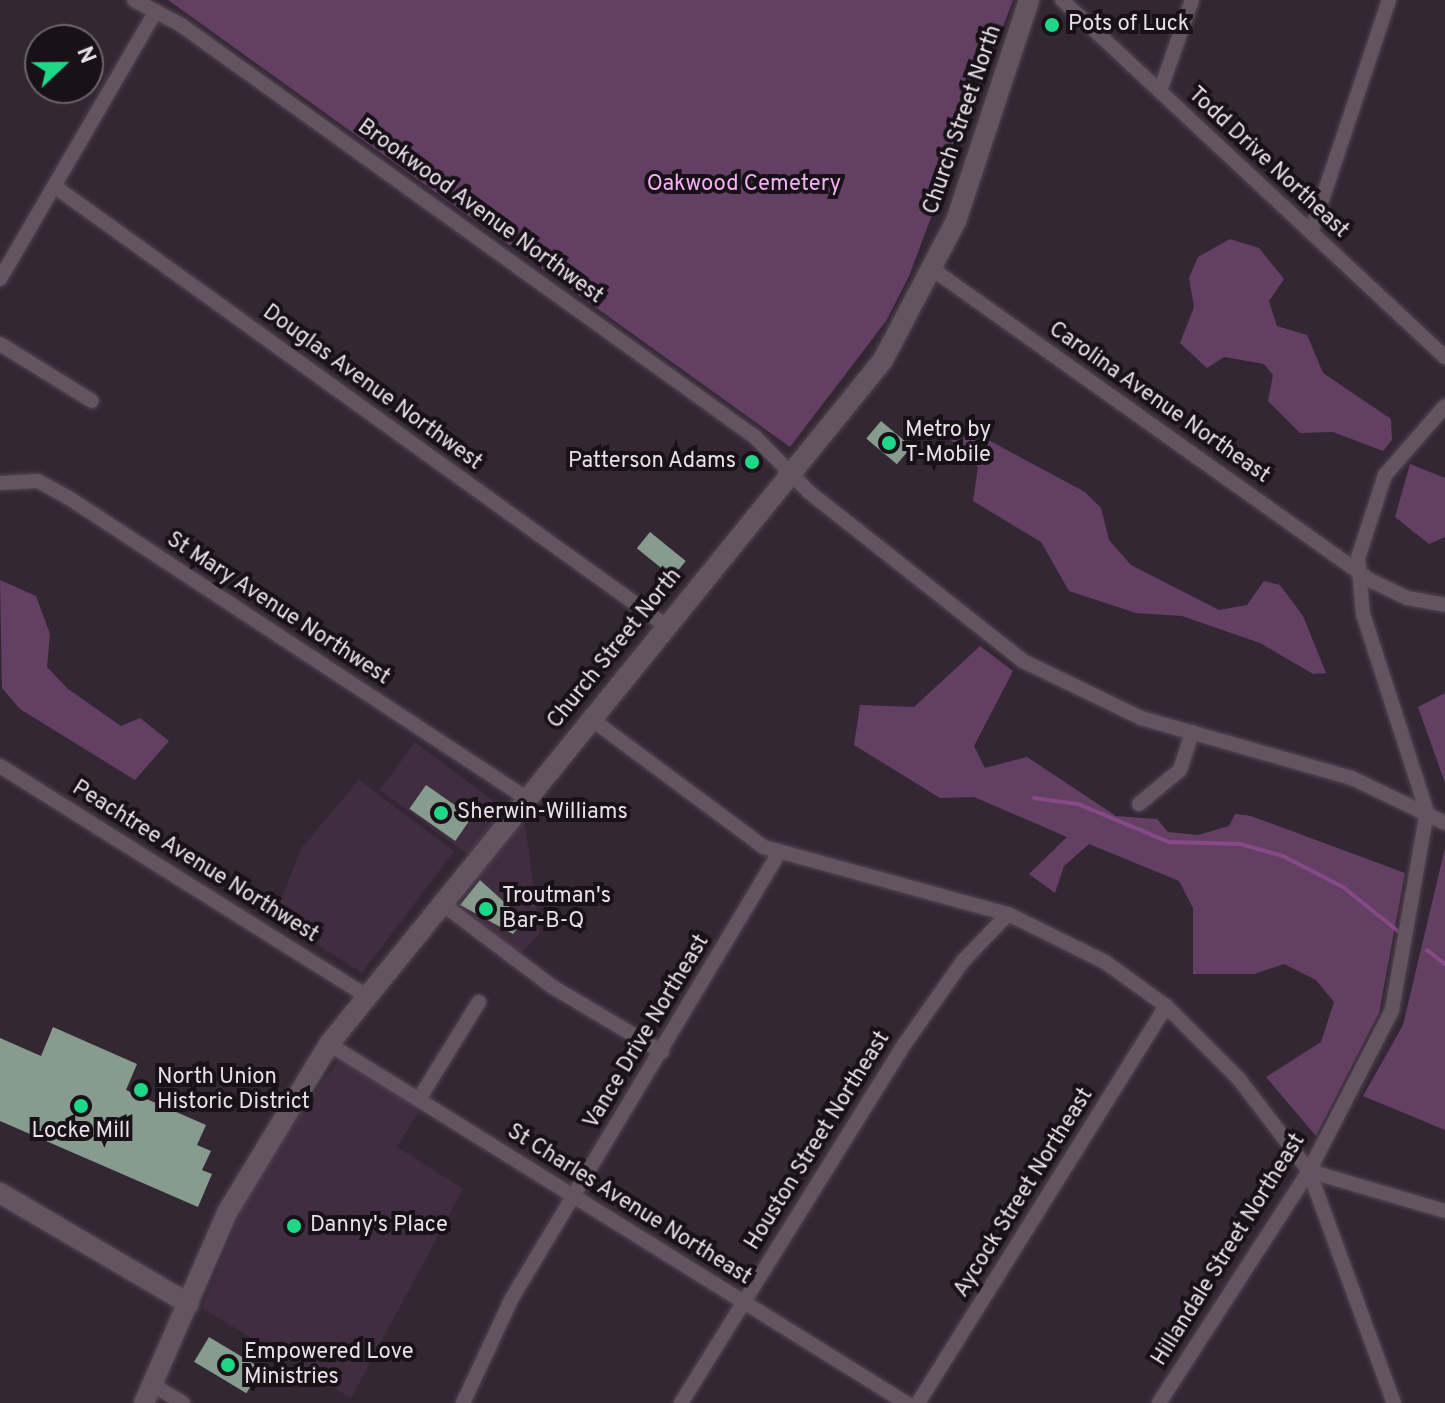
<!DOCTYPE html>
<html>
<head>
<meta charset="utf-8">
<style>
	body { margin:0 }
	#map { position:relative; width:1445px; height:1403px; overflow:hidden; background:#342734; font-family:Overpass,sans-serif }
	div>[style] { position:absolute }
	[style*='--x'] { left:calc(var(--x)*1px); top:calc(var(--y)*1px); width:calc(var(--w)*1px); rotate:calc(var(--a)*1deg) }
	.built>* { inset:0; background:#402e40 }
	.green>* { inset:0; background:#634063 }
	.stream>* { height:4px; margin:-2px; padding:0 2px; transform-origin:2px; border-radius:2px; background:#874988 }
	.building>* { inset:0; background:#879b8e; transform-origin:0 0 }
	.roads { filter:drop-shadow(0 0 2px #504550) drop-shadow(0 0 2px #504550) }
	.street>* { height:14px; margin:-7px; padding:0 7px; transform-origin:7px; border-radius:7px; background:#635462 }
	.secondary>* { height:20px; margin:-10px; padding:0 10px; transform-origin:10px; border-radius:10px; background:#635462 }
	.dots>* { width:22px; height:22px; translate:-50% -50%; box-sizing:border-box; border:4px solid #181218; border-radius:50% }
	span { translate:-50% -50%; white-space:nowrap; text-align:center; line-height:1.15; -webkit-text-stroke:8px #181218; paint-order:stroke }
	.poi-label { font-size:22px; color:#e8dfe8 }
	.left { translate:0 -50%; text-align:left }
	.right { translate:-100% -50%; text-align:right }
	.street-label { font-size:22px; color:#e8dfe8 }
	.park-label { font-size:22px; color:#f6b1f6 }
	.north { position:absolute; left:24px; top:24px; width:80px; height:80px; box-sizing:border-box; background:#181218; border:2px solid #6b646b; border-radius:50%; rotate:68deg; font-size:22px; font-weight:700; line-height:32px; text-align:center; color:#e8dfe8 }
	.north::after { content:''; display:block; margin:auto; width:28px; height:36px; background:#1fd887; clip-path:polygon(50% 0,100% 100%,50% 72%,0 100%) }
</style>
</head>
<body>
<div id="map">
	<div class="built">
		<i style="clip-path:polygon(415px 742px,525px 825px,540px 933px,520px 954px,451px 904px,481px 864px,380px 790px)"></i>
		<i style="clip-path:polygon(359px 780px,454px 851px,362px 973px,274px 917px,302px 847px)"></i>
		<i style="clip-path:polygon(342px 1055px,422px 1106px,397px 1147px,463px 1189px,351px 1398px,202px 1308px,253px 1180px)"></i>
	</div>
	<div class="green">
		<i style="clip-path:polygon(168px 0,1013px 0,909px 276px,886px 321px,790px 447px)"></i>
		<i style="clip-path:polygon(1230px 239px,1259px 248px,1284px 279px,1269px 301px,1277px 326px,1307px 335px,1323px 373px,1391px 419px,1392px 440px,1383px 451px,1333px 432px,1300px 433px,1268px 401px,1273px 375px,1264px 364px,1224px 357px,1207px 368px,1180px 343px,1194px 307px,1189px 278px,1198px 257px)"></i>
		<i style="clip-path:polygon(979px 435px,1085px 492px,1101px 508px,1109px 540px,1131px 565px,1219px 610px,1247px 605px,1264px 581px,1280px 585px,1303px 616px,1326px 673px,1313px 674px,1260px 643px,1182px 616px,1136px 613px,1069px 591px,1041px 542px,973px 501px,978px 467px,951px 440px)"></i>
		<i style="clip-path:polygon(1410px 464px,1445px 478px,1445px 537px,1429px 544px,1395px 517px)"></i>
		<i style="clip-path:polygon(0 580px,36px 596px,50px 634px,47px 667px,68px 689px,121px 726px,140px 718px,169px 741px,135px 780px,20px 709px,2px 688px)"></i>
		<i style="clip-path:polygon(980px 646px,1013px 671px,974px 746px,985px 768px,1027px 757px,1116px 816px,1157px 819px,1168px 832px,1198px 835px,1229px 826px,1235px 814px,1251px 816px,1405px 873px,1379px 1013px,1316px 1136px,1266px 1077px,1321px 1042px,1334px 1002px,1316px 980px,1284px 964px,1254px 974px,1193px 974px,1193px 908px,1179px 881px,1089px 844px,1064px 866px,1055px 893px,1029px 874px,1067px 837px,974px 797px,940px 798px,854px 745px,860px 705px,914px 707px)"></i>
		<i style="clip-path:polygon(1445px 693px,1445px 783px,1418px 707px)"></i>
		<i style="clip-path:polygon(1445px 848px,1445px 1130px,1363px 1096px,1403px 1025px)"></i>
	</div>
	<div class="stream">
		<i style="--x:1034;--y:798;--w:44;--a:7.8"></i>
		<i style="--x:1078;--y:804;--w:99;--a:22.7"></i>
		<i style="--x:1169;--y:842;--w:71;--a:1.6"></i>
		<i style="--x:1240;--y:844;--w:45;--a:15.6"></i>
		<i style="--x:1283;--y:856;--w:68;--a:27.3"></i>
		<i style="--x:1343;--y:887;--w:70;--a:38.7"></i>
		<i style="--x:1427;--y:950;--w:23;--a:38"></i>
	</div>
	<div class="building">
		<i style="left:881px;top:421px;width:40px;height:23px;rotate:40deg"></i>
		<i style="left:650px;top:532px;width:46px;height:21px;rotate:39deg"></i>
		<i style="left:426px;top:785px;width:56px;height:29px;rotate:35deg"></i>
		<i style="clip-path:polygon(480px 880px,524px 920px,513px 934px,460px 905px)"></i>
		<i style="clip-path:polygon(53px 1027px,137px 1064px,126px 1090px,206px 1125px,197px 1145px,211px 1151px,202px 1170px,212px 1174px,198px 1207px,0 1121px,0 1038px,41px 1056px)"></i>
		<i style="left:209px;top:1337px;width:61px;height:29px;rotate:31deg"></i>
	</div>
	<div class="roads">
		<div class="street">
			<i style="--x:134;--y:0;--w:53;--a:28"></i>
			<i style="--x:181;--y:25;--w:707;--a:35.67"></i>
			<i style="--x:755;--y:437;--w:77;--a:45.5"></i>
			<i style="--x:809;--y:492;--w:273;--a:38.3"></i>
			<i style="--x:1023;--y:661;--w:131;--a:25.8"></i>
			<i style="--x:1141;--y:718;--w:219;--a:15.9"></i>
			<i style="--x:1352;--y:778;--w:103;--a:25.8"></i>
			<i style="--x:1062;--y:0;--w:524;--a:42.99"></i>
			<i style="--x:1160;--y:91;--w:96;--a:-70.6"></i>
			<i style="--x:54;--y:186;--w:752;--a:35.7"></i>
			<i style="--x:1311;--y:233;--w:246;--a:-71.5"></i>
			<i style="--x:935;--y:271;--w:534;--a:35.39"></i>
			<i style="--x:1370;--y:580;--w:41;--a:25.9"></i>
			<i style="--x:1407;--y:598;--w:39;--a:10"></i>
			<i style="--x:0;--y:279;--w:310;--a:-59.8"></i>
			<i style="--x:0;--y:344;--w:108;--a:31.8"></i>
			<i style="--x:0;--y:483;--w:38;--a:-3"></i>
			<i style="--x:38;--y:481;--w:35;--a:29"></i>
			<i style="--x:69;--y:498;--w:547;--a:33.28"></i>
			<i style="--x:590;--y:718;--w:217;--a:36.6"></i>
			<i style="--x:764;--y:847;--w:253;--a:15.4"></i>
			<i style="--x:1008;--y:914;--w:108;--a:26.3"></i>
			<i style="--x:1105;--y:962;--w:75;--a:35.8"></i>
			<i style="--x:1166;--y:1006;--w:103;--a:45"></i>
			<i style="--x:1239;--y:1079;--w:116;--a:52.7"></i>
			<i style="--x:1309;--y:1171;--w:247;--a:69.9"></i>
			<i style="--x:0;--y:766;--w:433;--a:32.1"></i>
			<i style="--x:1139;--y:804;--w:53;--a:-39.7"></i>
			<i style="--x:1180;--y:770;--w:40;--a:-72"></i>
			<i style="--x:440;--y:902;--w:141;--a:37"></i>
			<i style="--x:553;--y:987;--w:127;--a:30.8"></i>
			<i style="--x:329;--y:1044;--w:680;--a:31.89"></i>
			<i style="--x:419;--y:1099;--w:114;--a:-58.3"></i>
			<i style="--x:1309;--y:1171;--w:142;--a:16.4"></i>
			<i style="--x:153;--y:1385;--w:35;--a:31"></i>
			<i style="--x:463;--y:1403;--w:116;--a:-65"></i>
			<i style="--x:512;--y:1298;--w:519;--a:-59.04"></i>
			<i style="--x:681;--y:1403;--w:417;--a:-58.1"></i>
			<i style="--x:901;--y:1049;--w:108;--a:-54.8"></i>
			<i style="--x:963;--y:961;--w:65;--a:-46.2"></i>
			<i style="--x:918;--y:1403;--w:468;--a:-58"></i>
			<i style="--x:1159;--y:1403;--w:276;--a:-57.1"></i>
			<i style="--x:1309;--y:1171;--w:181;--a:-62.7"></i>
			<i style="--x:1392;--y:1010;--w:201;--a:-80"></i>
			<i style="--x:1427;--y:812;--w:208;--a:-107.9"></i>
			<i style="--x:1363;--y:614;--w:56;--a:-95.1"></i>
			<i style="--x:1358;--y:558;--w:87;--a:-72"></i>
			<i style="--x:1385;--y:475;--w:91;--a:-49"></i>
		</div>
		<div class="secondary">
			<i style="--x:0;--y:1193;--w:219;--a:30.4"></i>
			<i style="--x:144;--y:1403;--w:210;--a:-66.4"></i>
			<i style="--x:228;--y:1211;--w:195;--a:-58.8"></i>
			<i style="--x:329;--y:1044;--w:880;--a:-50.99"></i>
			<i style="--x:883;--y:360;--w:157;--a:-62.3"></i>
			<i style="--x:956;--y:221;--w:233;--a:-71.7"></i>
		</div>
	</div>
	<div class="dots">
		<i style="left:1052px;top:25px;background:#1fd887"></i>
		<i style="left:889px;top:443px;background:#1fd887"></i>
		<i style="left:752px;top:462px;background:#1fd887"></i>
		<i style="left:441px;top:813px;background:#1fd887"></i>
		<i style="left:486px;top:909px;background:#1fd887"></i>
		<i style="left:141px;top:1090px;background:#1fd887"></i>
		<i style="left:81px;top:1106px;background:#1fd887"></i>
		<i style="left:294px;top:1226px;background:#1fd887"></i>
		<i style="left:228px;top:1365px;background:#1fd887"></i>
	</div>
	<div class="poi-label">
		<span class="left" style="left:1068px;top:25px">Pots of Luck</span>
		<span class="left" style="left:905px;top:443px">Metro by<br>T-Mobile</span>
		<span class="right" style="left:736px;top:462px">Patterson Adams</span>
		<span class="left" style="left:457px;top:813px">Sherwin-Williams</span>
		<span class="left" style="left:502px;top:909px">Troutman's<br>Bar-B-Q</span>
		<span class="left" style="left:157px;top:1090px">North Union<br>Historic District</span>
		<span style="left:81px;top:1132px">Locke Mill</span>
		<span class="left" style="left:310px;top:1226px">Danny's Place</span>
		<span class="left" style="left:244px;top:1365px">Empowered Love<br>Ministries</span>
	</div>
	<div class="street-label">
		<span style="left:963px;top:120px;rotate:-71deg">Church Street North</span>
		<span style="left:1268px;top:163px;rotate:43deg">Todd Drive Northeast</span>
		<span style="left:480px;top:212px;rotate:36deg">Brookwood Avenue Northwest</span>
		<span style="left:372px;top:388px;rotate:36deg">Douglas Avenue Northwest</span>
		<span style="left:1159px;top:403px;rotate:35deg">Carolina Avenue Northeast</span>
		<span style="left:278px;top:609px;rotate:33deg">St Mary Avenue Northwest</span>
		<span style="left:615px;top:649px;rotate:-51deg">Church Street North</span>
		<span style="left:195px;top:862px;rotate:32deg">Peachtree Avenue Northwest</span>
		<span style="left:647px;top:1032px;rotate:-59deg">Vance Drive Northeast</span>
		<span style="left:818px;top:1141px;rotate:-58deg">Houston Street Northeast</span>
		<span style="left:1024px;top:1193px;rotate:-58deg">Aycock Street Northeast</span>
		<span style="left:629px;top:1205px;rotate:32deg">St Charles Avenue Northeast</span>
		<span style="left:1229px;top:1250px;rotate:-58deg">Hillandale Street Northeast</span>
	</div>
	<div class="park-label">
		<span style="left:744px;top:185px">Oakwood Cemetery</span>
	</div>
	<div class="north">N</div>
</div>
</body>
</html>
